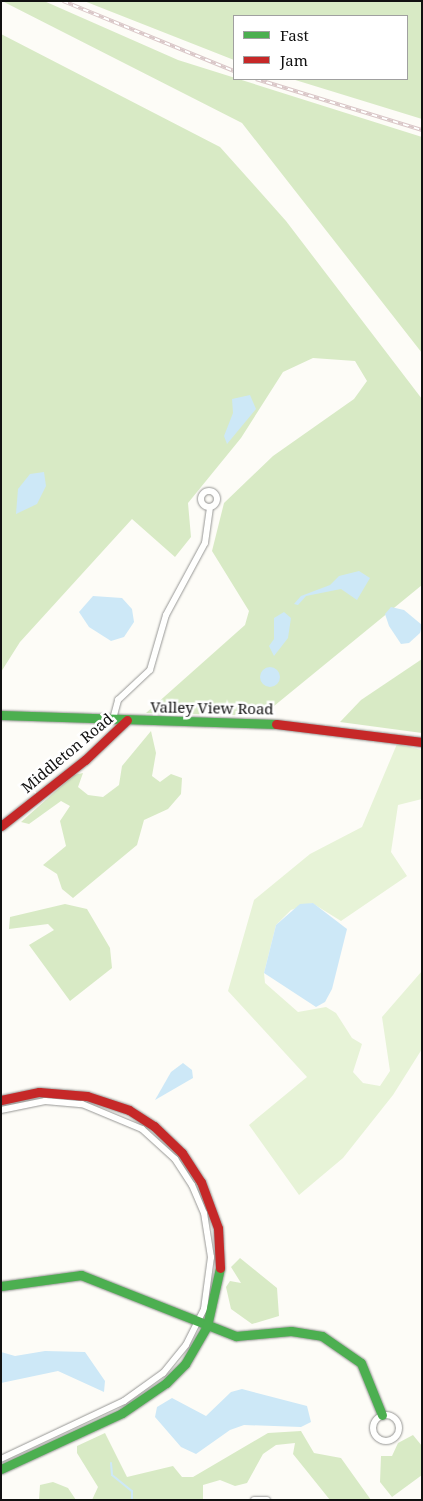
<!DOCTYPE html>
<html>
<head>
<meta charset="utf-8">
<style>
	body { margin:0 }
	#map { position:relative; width:423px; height:1501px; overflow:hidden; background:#fdfcf7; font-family:"Noto Serif",serif }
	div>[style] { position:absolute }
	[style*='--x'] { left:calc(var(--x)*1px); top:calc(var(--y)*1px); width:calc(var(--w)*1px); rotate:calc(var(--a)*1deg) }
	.green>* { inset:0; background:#e7f3d7 }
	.forest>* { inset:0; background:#d8eac5 }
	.water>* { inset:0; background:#cde8f7 }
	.round { border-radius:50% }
	.stream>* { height:2px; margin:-1px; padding:0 1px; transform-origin:1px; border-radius:1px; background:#cde8f7 }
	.roads { filter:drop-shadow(0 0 1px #979795) drop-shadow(0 0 1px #979795) }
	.street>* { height:6px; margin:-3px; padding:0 3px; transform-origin:3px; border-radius:3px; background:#fffffe }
	.street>.ring { margin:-3px; padding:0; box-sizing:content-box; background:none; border:6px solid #fffffe; border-radius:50% }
	.fast>* { height:9px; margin:-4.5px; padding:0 4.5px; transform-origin:4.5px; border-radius:4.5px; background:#4caf50 }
	.jam>* { height:9px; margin:-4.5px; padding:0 4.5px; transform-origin:4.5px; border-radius:4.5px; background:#c62828 }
	.rail>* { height:4px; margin-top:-2px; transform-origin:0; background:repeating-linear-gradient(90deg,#fff 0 5.5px,#d9c6c7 0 11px); box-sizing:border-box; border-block:1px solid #d9c6c7 }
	span { translate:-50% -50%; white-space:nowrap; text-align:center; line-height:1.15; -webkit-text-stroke:5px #fff; paint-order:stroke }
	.street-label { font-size:15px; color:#111 }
	.frame { position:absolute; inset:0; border:2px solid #111; pointer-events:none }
	.legend { position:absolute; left:233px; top:15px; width:175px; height:65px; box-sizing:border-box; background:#fff; border:1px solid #a0a0a0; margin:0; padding:6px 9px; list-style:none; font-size:15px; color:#111 }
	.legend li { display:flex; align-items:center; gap:10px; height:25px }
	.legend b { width:25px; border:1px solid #a0a0a0 }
</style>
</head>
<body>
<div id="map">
	<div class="green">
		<i style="clip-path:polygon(397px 744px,422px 750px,422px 799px,398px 805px,394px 832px,391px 852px,407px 876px,341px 921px,312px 903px,291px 910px,276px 925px,264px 973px,265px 983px,298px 1012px,326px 1007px,336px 1013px,352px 1038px,362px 1044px,353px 1072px,363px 1083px,380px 1086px,390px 1071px,382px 1017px,422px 971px,422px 1049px,393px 1095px,343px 1158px,299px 1195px,249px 1125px,307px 1077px,228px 991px,254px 900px,310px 854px,362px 827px)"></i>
	</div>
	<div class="forest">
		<i style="clip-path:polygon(2px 1px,44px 1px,178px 60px,422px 137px,422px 353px,242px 123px)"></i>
		<i style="clip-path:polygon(84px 1px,422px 1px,422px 119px,292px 79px,407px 79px,407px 16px,234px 16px,234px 60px)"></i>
		<i style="clip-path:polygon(1px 34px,220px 147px,286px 221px,422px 399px,422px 585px,274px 706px,234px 715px,146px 713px,245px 625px,249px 611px,212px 551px,224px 503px,273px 456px,354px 399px,367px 381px,355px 361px,313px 358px,283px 372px,241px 438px,188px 503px,191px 537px,175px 557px,132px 519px,20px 642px,1px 672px)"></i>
		<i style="clip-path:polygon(422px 659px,422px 733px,340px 722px,361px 700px)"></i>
		<i style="clip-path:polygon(151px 731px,156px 753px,152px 776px,160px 782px,171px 774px,182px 778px,181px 794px,168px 809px,144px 820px,137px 845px,73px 898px,62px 889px,57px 874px,43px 865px,66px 846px,60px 821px,70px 806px,61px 801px,29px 824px,21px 822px,74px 775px,83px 773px,78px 787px,88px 795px,103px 797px,119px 785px,122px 766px)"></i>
		<i style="clip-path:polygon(65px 904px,87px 909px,110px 948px,112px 968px,70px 1001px,29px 945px,54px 930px,48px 924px,9px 929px,10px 917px)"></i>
		<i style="clip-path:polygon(240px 1258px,277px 1288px,279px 1316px,252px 1324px,231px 1309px,226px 1287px,230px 1281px,241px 1283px,231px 1267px)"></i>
		<i style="clip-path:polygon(301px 1431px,314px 1453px,341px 1458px,371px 1500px,330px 1500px,293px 1454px,295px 1443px,276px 1445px,263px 1454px,247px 1483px,235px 1486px,220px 1480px,203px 1485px,203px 1500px,92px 1500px,98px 1487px,77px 1453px,77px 1446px,105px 1433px,127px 1477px,173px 1466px,182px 1477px,193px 1477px,268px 1433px)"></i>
		<i style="clip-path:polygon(413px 1435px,422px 1446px,422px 1475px,392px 1497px,380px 1482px,381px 1456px,392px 1456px,398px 1443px)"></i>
		<i style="clip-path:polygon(53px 1482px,68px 1488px,76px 1500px,39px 1500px,40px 1485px)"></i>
	</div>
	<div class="water">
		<i style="clip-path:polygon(250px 395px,256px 409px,227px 444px,224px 436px,233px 413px,232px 399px)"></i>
		<i style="clip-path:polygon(44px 472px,46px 486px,37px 504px,16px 514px,18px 489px,30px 474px)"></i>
		<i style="clip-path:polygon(359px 571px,370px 578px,357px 600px,341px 589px,306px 596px,298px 605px,294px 604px,301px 596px,330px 585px,339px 576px)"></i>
		<i style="clip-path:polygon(93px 596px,122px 598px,132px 609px,134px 622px,124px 637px,111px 641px,89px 627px,79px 612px)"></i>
		<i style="clip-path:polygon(391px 607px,404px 610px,422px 625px,420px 633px,409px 643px,401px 644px,389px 626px,385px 614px)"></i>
		<i style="clip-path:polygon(284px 612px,291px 618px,288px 638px,274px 656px,269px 646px,274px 639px,274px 618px)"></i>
		<i class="round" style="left:260px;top:667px;width:20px;height:20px"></i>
		<i style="clip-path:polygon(313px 903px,347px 929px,332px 989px,325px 1002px,316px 1007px,264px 973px,276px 925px,300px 904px)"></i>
		<i style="clip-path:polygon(183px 1063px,192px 1070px,193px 1078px,155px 1100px,171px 1072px)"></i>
		<i style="clip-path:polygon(45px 1351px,85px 1352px,105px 1381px,104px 1392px,58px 1371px,1px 1383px,1px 1352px,15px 1356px)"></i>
		<i style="clip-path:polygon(242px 1389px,307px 1406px,311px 1422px,301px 1427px,244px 1425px,230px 1430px,196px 1454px,181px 1447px,155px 1417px,157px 1407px,172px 1398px,206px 1416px,231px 1392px)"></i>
	</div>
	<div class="stream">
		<i style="--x:111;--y:1463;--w:12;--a:85"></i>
		<i style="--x:112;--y:1475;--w:26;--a:39"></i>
		<i style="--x:132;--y:1491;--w:9;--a:90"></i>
	</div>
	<div class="roads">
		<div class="street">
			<i class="ring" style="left:201px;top:491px;width:10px;height:10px"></i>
			<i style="--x:113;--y:719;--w:20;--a:-75"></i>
			<i style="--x:118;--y:700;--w:44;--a:-43.2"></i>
			<i style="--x:150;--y:670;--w:57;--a:-73.8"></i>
			<i style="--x:166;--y:615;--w:82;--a:-61.6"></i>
			<i style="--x:205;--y:543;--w:34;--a:-82"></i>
			<i style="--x:1;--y:1110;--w:45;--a:-11.6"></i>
			<i style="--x:45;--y:1101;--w:37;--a:5"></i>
			<i style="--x:82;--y:1104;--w:65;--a:22.6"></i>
			<i style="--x:142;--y:1129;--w:45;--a:42.3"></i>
			<i style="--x:175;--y:1159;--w:31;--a:57"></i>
			<i style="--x:192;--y:1185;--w:30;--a:67"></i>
			<i style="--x:204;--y:1213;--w:45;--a:81"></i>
			<i style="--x:211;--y:1257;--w:52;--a:97.7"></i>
			<i style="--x:204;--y:1309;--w:40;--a:116.6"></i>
			<i style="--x:186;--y:1345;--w:36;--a:129"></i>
			<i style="--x:163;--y:1373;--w:48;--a:144.3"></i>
			<i style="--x:124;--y:1401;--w:136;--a:154.8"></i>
			<i class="ring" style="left:373px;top:1415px;width:20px;height:20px"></i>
			<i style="--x:254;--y:1500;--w:13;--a:0"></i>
		</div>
		<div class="fast">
			<i style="--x:1;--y:715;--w:275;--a:1.9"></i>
			<i style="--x:1;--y:1286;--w:81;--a:-7.8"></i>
			<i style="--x:81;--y:1275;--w:167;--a:21.5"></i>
			<i style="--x:236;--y:1336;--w:55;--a:-5.2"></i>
			<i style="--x:291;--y:1331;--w:31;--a:9"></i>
			<i style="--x:322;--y:1336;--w:47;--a:34.7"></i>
			<i style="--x:361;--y:1363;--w:56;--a:68"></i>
			<i style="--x:1;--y:1469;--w:133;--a:-24.8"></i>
			<i style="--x:122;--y:1413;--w:53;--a:-34.3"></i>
			<i style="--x:166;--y:1383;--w:27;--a:-45"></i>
			<i style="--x:185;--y:1364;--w:44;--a:-59.9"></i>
			<i style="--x:207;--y:1326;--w:59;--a:-77.4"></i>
		</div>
		<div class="jam">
			<i style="--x:276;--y:724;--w:147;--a:7"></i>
			<i style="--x:1;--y:826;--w:107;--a:-38.2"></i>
			<i style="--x:85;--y:760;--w:58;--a:-43.6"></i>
			<i style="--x:1;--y:1100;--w:39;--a:-12"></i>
			<i style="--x:39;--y:1092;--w:48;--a:4.8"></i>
			<i style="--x:87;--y:1096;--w:44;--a:18.4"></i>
			<i style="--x:129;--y:1110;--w:30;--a:33"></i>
			<i style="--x:154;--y:1126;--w:39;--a:44"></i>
			<i style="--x:182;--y:1153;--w:35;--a:57"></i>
			<i style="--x:201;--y:1182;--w:49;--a:69.7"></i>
			<i style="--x:218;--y:1228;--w:40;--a:87.1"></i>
		</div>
	</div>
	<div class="rail">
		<i style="--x:63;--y:1;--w:185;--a:22.3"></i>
		<i style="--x:256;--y:79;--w:174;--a:17.1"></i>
	</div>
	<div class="street-label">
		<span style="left:212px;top:708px;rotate:1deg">Valley View Road</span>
		<span style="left:67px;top:753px;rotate:-40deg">Middleton Road</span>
	</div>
	<div class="frame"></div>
	<ul class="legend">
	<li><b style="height:6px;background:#4caf50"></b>Fast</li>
	<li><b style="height:6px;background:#c62828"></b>Jam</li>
	</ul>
</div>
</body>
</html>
